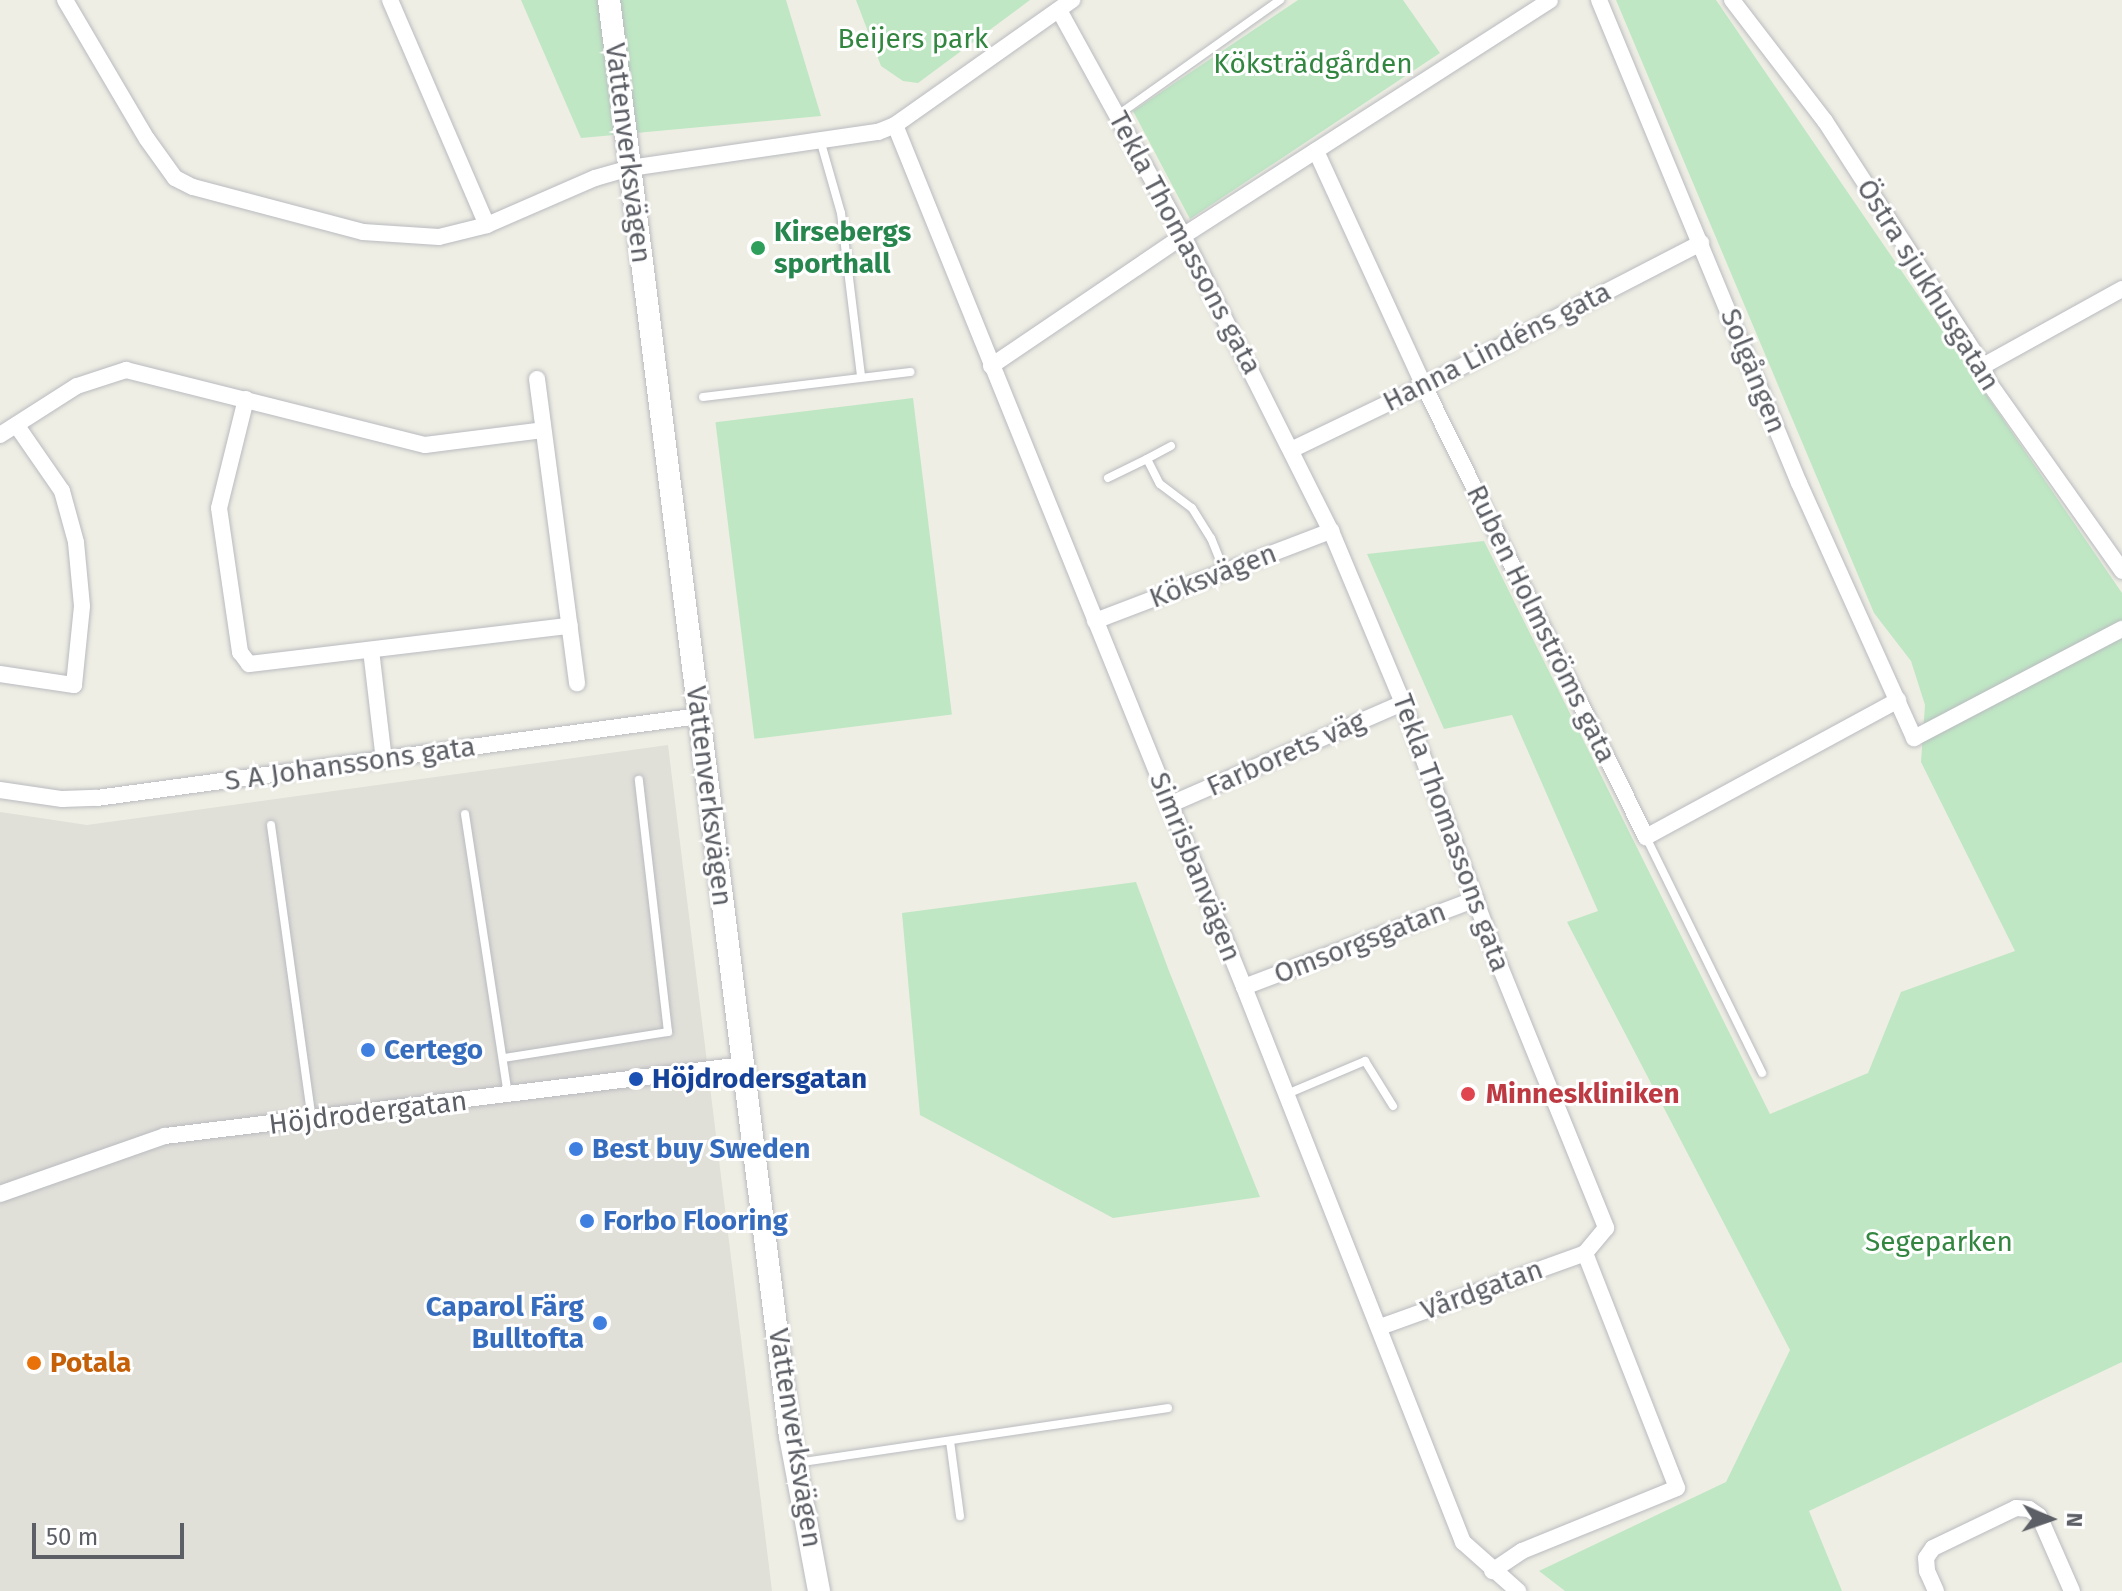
<!DOCTYPE html>
<html>
<head>
<meta charset="utf-8">
<style>
	body { margin:0 }
	#map { position:relative; width:2122px; height:1591px; overflow:hidden; background:#efeee4; font-family:"Fira Sans",sans-serif }
	div>[style] { position:absolute }
	[style*='--x'] { left:calc(var(--x)*1px); top:calc(var(--y)*1px); width:calc(var(--w)*1px); rotate:calc(var(--a)*1deg) }
	.industrial>* { inset:0; background:#e0dfd8 }
	.green>* { inset:0; background:#bfe7c4; transform-origin:0 0 }
	.roads { filter:drop-shadow(0 0 2px #b9bbc0) drop-shadow(0 0 2px #b9bbc0) }
	.lane>* { height:8px; margin:-4px; padding:0 4px; transform-origin:4px; border-radius:4px; background:#fff }
	.street>* { height:16px; margin:-8px; padding:0 8px; transform-origin:8px; border-radius:8px; background:#fff }
	.secondary>* { height:22px; margin:-11px; padding:0 11px; transform-origin:11px; border-radius:11px; background:#fff }
	.dots>* { width:22px; height:22px; translate:-50% -50%; box-sizing:border-box; border:4px solid #fff; border-radius:50% }
	span { translate:-50% -50%; white-space:nowrap; text-align:center; line-height:1.15; -webkit-text-stroke:6px #fff; paint-order:stroke }
	.park-label { font-size:28px; color:#328640 }
	.street-label { font-size:28px; color:#5c5f65 }
	.leisure-label { font-size:28px; color:#27864d; font-weight:700 }
	.left { translate:0 -50%; text-align:left }
	.shop-label { font-size:28px; color:#366cbe; font-weight:700 }
	.right { translate:-100% -50%; text-align:right }
	.transit-label { font-size:28px; color:#164399; font-weight:700 }
	.health-label { font-size:28px; color:#be3a42; font-weight:700 }
	.food-label { font-size:28px; color:#c56008; font-weight:700 }
	.north { position:absolute; left:2010px; top:1479px; width:80px; height:80px; -webkit-text-stroke:6px #fff; paint-order:stroke; rotate:92deg; font-size:22px; font-weight:700; line-height:32px; text-align:center; color:#5c5f65 }
	.north::after { content:''; display:block; margin:auto; width:28px; height:36px; background:#5c5f65; clip-path:polygon(50% 0,100% 100%,50% 72%,0 100%) }
	.scale { position:absolute; left:32px; top:1523px; width:152px; height:36px; box-sizing:border-box; border:4px solid #5c5f65; border-top:0; padding-left:10px; font-size:24px; line-height:28px; white-space:nowrap; color:#5c5f65; -webkit-text-stroke:6px #fff; paint-order:stroke }
</style>
</head>
<body>
<div id="map">
	<div class="industrial">
		<i style="clip-path:polygon(668px 745px,772px 1591px,0 1591px,0 812px,87px 825px)"></i>
	</div>
	<div class="green">
		<i style="clip-path:polygon(521px 0,786px 0,821px 116px,581px 138px)"></i>
		<i style="clip-path:polygon(856px 0,1030px 0,918px 83px,903px 81px,881px 66px)"></i>
		<i style="clip-path:polygon(1298px 0,1403px 0,1440px 53px,1190px 219px,1133px 111px)"></i>
		<i style="clip-path:polygon(1616px 0,1716px 0,2122px 593px,2122px 1362px,1809px 1511px,1842px 1591px,1565px 1591px,1539px 1571px,1726px 1482px,1790px 1350px,1567px 922px,1598px 911px,1512px 715px,1444px 729px,1367px 554px,1484px 541px,1770px 1114px,1868px 1073px,1901px 992px,2015px 951px,1921px 762px,1925px 705px,1911px 661px,1874px 613px)"></i>
		<i style="left:913px;top:398px;width:319px;height:199px;rotate:83deg"></i>
		<i style="clip-path:polygon(1136px 882px,1169px 971px,1260px 1197px,1113px 1218px,920px 1115px,902px 913px)"></i>
	</div>
	<div class="roads">
		<div class="lane">
			<i style="--x:1118;--y:115;--w:199;--a:-35.4"></i>
			<i style="--x:821;--y:143;--w:73;--a:74.1"></i>
			<i style="--x:841;--y:213;--w:164;--a:83"></i>
			<i style="--x:703;--y:397;--w:209;--a:-6.9"></i>
			<i style="--x:1171;--y:446;--w:27;--a:152"></i>
			<i style="--x:1147;--y:459;--w:28;--a:63"></i>
			<i style="--x:1160;--y:484;--w:40;--a:37"></i>
			<i style="--x:1192;--y:508;--w:36;--a:58"></i>
			<i style="--x:1211;--y:538;--w:37;--a:68"></i>
			<i style="--x:1108;--y:478;--w:43;--a:-26"></i>
			<i style="--x:465;--y:814;--w:284;--a:81.3"></i>
			<i style="--x:271;--y:825;--w:297;--a:82.1"></i>
			<i style="--x:1646;--y:837;--w:263;--a:63.8"></i>
			<i style="--x:504;--y:1058;--w:166;--a:-9"></i>
			<i style="--x:668;--y:1032;--w:254;--a:-96.6"></i>
			<i style="--x:1287;--y:1094;--w:85;--a:-22.9"></i>
			<i style="--x:1365;--y:1061;--w:53;--a:58.1"></i>
			<i style="--x:950;--y:1441;--w:76;--a:82.4"></i>
			<i style="--x:796;--y:1463;--w:376;--a:-8.4"></i>
		</div>
		<div class="street">
			<i style="--x:65;--y:0;--w:161;--a:59.5"></i>
			<i style="--x:147;--y:139;--w:48;--a:54.3"></i>
			<i style="--x:175;--y:178;--w:20;--a:27"></i>
			<i style="--x:193;--y:187;--w:176;--a:14.8"></i>
			<i style="--x:363;--y:232;--w:76;--a:3.8"></i>
			<i style="--x:439;--y:237;--w:49;--a:-14"></i>
			<i style="--x:487;--y:225;--w:118;--a:-23.5"></i>
			<i style="--x:595;--y:178;--w:36;--a:-16"></i>
			<i style="--x:630;--y:168;--w:251;--a:-8.3"></i>
			<i style="--x:878;--y:132;--w:18;--a:-22"></i>
			<i style="--x:895;--y:125;--w:217;--a:-35.2"></i>
			<i style="--x:390;--y:0;--w:245;--a:66.7"></i>
			<i style="--x:1599;--y:0;--w:523;--a:67.51"></i>
			<i style="--x:1799;--y:483;--w:280;--a:65.7"></i>
			<i style="--x:1914;--y:738;--w:235;--a:-27.7"></i>
			<i style="--x:1732;--y:0;--w:153;--a:52.5"></i>
			<i style="--x:1825;--y:121;--w:292;--a:57.2"></i>
			<i style="--x:1983;--y:366;--w:15;--a:74"></i>
			<i style="--x:1987;--y:380;--w:234;--a:54.7"></i>
			<i style="--x:1059;--y:10;--w:258;--a:61.2"></i>
			<i style="--x:1183;--y:236;--w:330;--a:63.4"></i>
			<i style="--x:1331;--y:531;--w:186;--a:67.3"></i>
			<i style="--x:1403;--y:703;--w:278;--a:69.8"></i>
			<i style="--x:1499;--y:964;--w:285;--a:67.9"></i>
			<i style="--x:1606;--y:1228;--w:33;--a:130"></i>
			<i style="--x:1585;--y:1253;--w:252;--a:68.6"></i>
			<i style="--x:1677;--y:1488;--w:167;--a:157.9"></i>
			<i style="--x:1522;--y:1551;--w:36;--a:146"></i>
			<i style="--x:895;--y:125;--w:930;--a:67.96"></i>
			<i style="--x:1244;--y:987;--w:597;--a:68.47"></i>
			<i style="--x:1463;--y:1542;--w:74;--a:41.7"></i>
			<i style="--x:1316;--y:151;--w:259;--a:65.3"></i>
			<i style="--x:1424;--y:386;--w:503;--a:63.79"></i>
			<i style="--x:1646;--y:837;--w:287;--a:-28.5"></i>
			<i style="--x:991;--y:366;--w:232;--a:-34.1"></i>
			<i style="--x:1183;--y:236;--w:436;--a:-32.7"></i>
			<i style="--x:1983;--y:366;--w:159;--a:-29"></i>
			<i style="--x:537;--y:379;--w:307;--a:82.5"></i>
			<i style="--x:246;--y:399;--w:112;--a:103.9"></i>
			<i style="--x:219;--y:508;--w:146;--a:81.7"></i>
			<i style="--x:240;--y:652;--w:15;--a:53"></i>
			<i style="--x:249;--y:664;--w:323;--a:-6.8"></i>
			<i style="--x:0;--y:435;--w:91;--a:-32.5"></i>
			<i style="--x:77;--y:386;--w:52;--a:-18.1"></i>
			<i style="--x:126;--y:370;--w:308;--a:14.1"></i>
			<i style="--x:425;--y:445;--w:119;--a:-7.2"></i>
			<i style="--x:1293;--y:449;--w:145;--a:-25.7"></i>
			<i style="--x:1424;--y:386;--w:312;--a:-27.3"></i>
			<i style="--x:1095;--y:621;--w:253;--a:-20.9"></i>
			<i style="--x:371;--y:650;--w:111;--a:83.3"></i>
			<i style="--x:0;--y:674;--w:75;--a:8.5"></i>
			<i style="--x:74;--y:685;--w:79;--a:-84.2"></i>
			<i style="--x:82;--y:606;--w:64;--a:-95.4"></i>
			<i style="--x:76;--y:542;--w:53;--a:-105.4"></i>
			<i style="--x:62;--y:491;--w:79;--a:-124.7"></i>
			<i style="--x:0;--y:790;--w:63;--a:8.3"></i>
			<i style="--x:62;--y:799;--w:35;--a:-2"></i>
			<i style="--x:97;--y:798;--w:608;--a:-7.76"></i>
			<i style="--x:1169;--y:805;--w:255;--a:-23.6"></i>
			<i style="--x:1244;--y:987;--w:248;--a:-20.8"></i>
			<i style="--x:0;--y:1194;--w:175;--a:-19.4"></i>
			<i style="--x:165;--y:1136;--w:582;--a:-7"></i>
			<i style="--x:1380;--y:1327;--w:218;--a:-19.8"></i>
			<i style="--x:1936;--y:1591;--w:22;--a:-114"></i>
			<i style="--x:1927;--y:1571;--w:13;--a:-94"></i>
			<i style="--x:1926;--y:1558;--w:12;--a:-55"></i>
			<i style="--x:1933;--y:1548;--w:92;--a:-25.7"></i>
			<i style="--x:2016;--y:1508;--w:13;--a:4"></i>
			<i style="--x:2029;--y:1509;--w:12;--a:35"></i>
			<i style="--x:2039;--y:1516;--w:82;--a:66.3"></i>
		</div>
		<div class="secondary">
			<i style="--x:609;--y:0;--w:1447;--a:82.82"></i>
			<i style="--x:790;--y:1436;--w:158;--a:79.4"></i>
		</div>
	</div>
	<div class="dots">
		<i style="left:758px;top:248px;background:#2e9e5b"></i>
		<i style="left:368px;top:1050px;background:#3f7fe0"></i>
		<i style="left:636px;top:1079px;background:#1a4fb4"></i>
		<i style="left:1468px;top:1094px;background:#e0444e"></i>
		<i style="left:576px;top:1149px;background:#3f7fe0"></i>
		<i style="left:587px;top:1221px;background:#3f7fe0"></i>
		<i style="left:600px;top:1323px;background:#3f7fe0"></i>
		<i style="left:34px;top:1363px;background:#e8710a"></i>
	</div>
	<div class="park-label">
		<span style="left:913px;top:39px">Beijers park</span>
		<span style="left:1313px;top:64px">Köksträdgården</span>
		<span style="left:1939px;top:1242px">Segeparken</span>
	</div>
	<div class="street-label">
		<span style="left:628px;top:153px;rotate:83deg">Vattenverksvägen</span>
		<span style="left:1185px;top:243px;rotate:62deg">Tekla Thomassons gata</span>
		<span style="left:1928px;top:285px;rotate:58deg">Östra sjukhusgatan</span>
		<span style="left:1497px;top:347px;rotate:-27deg">Hanna Lindéns gata</span>
		<span style="left:1753px;top:371px;rotate:68deg">Solgången</span>
		<span style="left:1213px;top:576px;rotate:-21deg">Köksvägen</span>
		<span style="left:1541px;top:624px;rotate:64deg">Ruben Holmströms gata</span>
		<span style="left:1286px;top:754px;rotate:-24deg">Farborets väg</span>
		<span style="left:350px;top:764px;rotate:-8deg">S A Johanssons gata</span>
		<span style="left:709px;top:796px;rotate:83deg">Vattenverksvägen</span>
		<span style="left:1451px;top:833px;rotate:70deg">Tekla Thomassons gata</span>
		<span style="left:1195px;top:867px;rotate:68deg">Simrisbanvägen</span>
		<span style="left:1360px;top:943px;rotate:-21deg">Omsorgsgatan</span>
		<span style="left:368px;top:1113px;rotate:-7deg">Höjdrodergatan</span>
		<span style="left:1482px;top:1290px;rotate:-20deg">Vårdgatan</span>
		<span style="left:795px;top:1438px;rotate:81deg">Vattenverksvägen</span>
	</div>
	<div class="leisure-label">
		<span class="left" style="left:774px;top:248px">Kirsebergs<br>sporthall</span>
	</div>
	<div class="shop-label">
		<span class="left" style="left:384px;top:1050px">Certego</span>
		<span class="left" style="left:592px;top:1149px">Best buy Sweden</span>
		<span class="left" style="left:603px;top:1221px">Forbo Flooring</span>
		<span class="right" style="left:584px;top:1323px">Caparol Färg<br>Bulltofta</span>
	</div>
	<div class="transit-label">
		<span class="left" style="left:652px;top:1079px">Höjdrodersgatan</span>
	</div>
	<div class="health-label">
		<span class="left" style="left:1486px;top:1094px">Minneskliniken</span>
	</div>
	<div class="food-label">
		<span class="left" style="left:50px;top:1363px">Potala</span>
	</div>
	<div class="north">N</div>
	<div class="scale">50 m</div>
</div>
</body>
</html>
